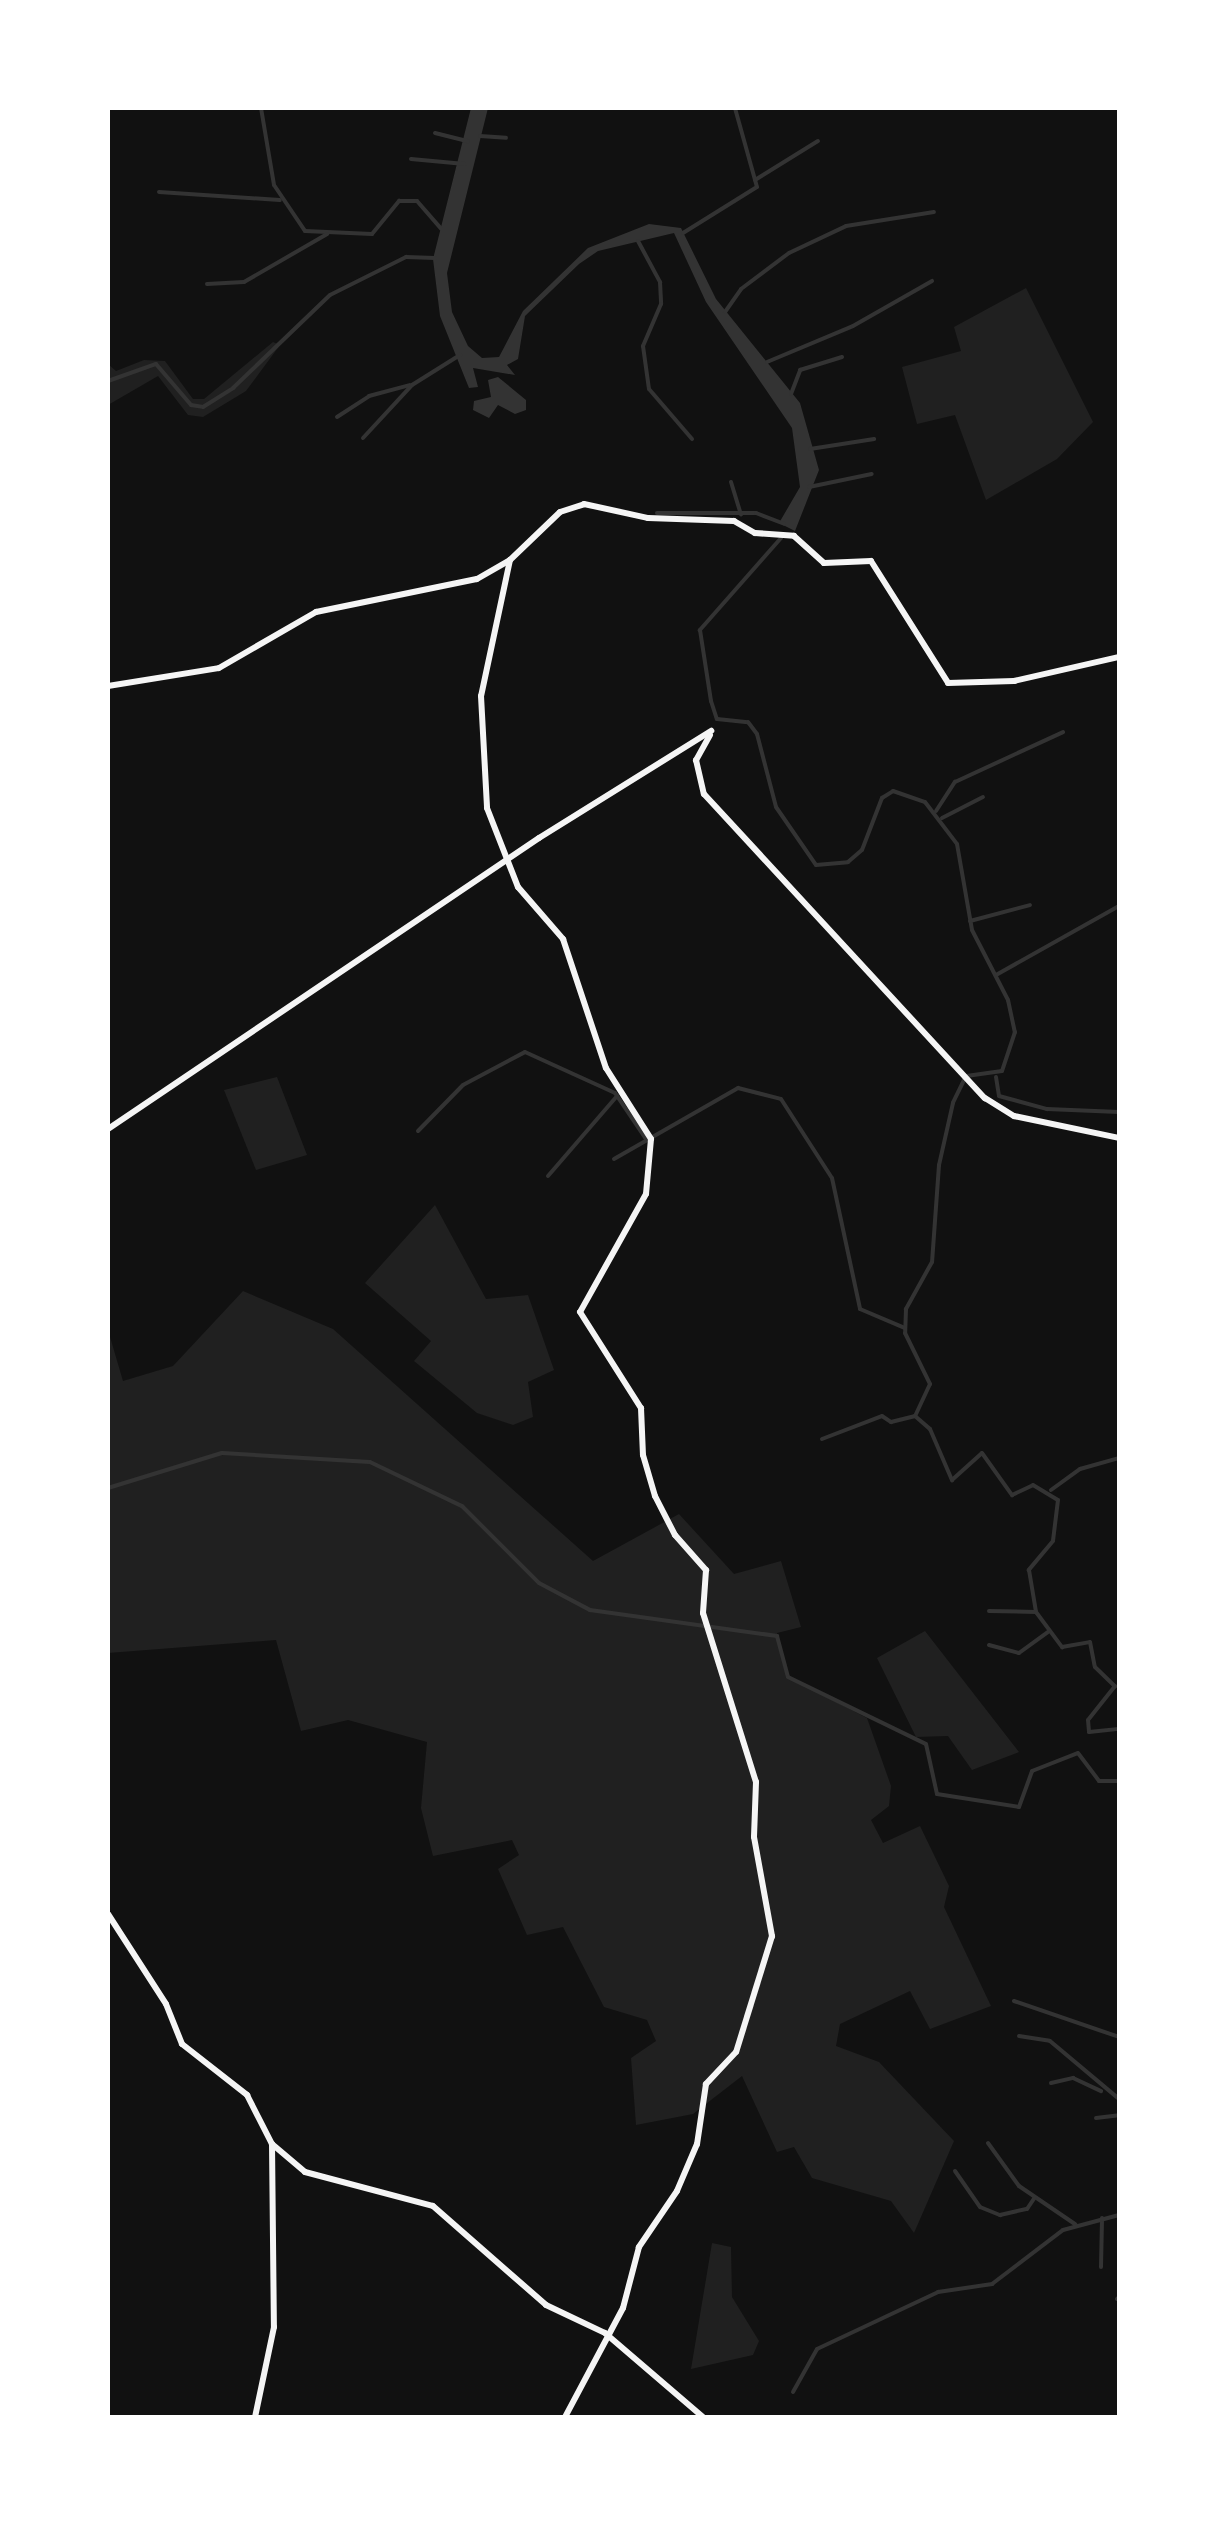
<!DOCTYPE html>
<html>
<head>
<meta charset="utf-8">
<style>
	body { margin:0 }
	#map { position:relative; width:1227px; height:2525px; overflow:hidden; background:#111; font-family:"PT Sans Narrow",sans-serif }
	div>[style] { position:absolute }
	[style*='--x'] { left:calc(var(--x)*1px); top:calc(var(--y)*1px); width:calc(var(--w)*1px); rotate:calc(var(--a)*1deg) }
	.green>* { inset:0; background:#202020 }
	.water>* { inset:0; background:#333 }
	.stream>* { height:4px; margin:-2px; padding:0 2px; transform-origin:2px; border-radius:2px; background:#333 }
	.minor>* { height:6px; margin:-3px; padding:0 3px; transform-origin:3px; border-radius:3px; background:#f5f5f5 }
	span { translate:-50% -50%; white-space:nowrap; text-align:center; line-height:1.15; -webkit-text-stroke:8px #fff; paint-order:stroke }
	.frame { position:absolute; inset:0; border:110px solid #fff; pointer-events:none }
</style>
</head>
<body>
<div id="map">
	<div class="green">
		<i style="clip-path:polygon(1026px 288px,1093px 422px,1057px 459px,986px 500px,955px 415px,917px 424px,902px 367px,961px 351px,954px 327px)"></i>
		<i style="clip-path:polygon(273px 342px,280px 345px,246px 391px,203px 417px,188px 415px,158px 376px,108px 405px,108px 364px,116px 371px,144px 360px,165px 361px,193px 399px,204px 399px)"></i>
		<i style="clip-path:polygon(277px 1077px,307px 1155px,256px 1170px,224px 1090px)"></i>
		<i style="clip-path:polygon(435px 1205px,486px 1299px,528px 1295px,554px 1370px,528px 1382px,533px 1417px,513px 1425px,477px 1413px,414px 1361px,431px 1341px,365px 1283px)"></i>
		<i style="clip-path:polygon(243px 1291px,333px 1329px,593px 1561px,679px 1514px,734px 1574px,781px 1561px,801px 1627px,777px 1633px,788px 1677px,867px 1718px,891px 1786px,889px 1806px,871px 1820px,883px 1843px,920px 1826px,949px 1886px,944px 1907px,991px 2006px,930px 2029px,910px 1991px,840px 2024px,836px 2046px,879px 2062px,954px 2141px,914px 2233px,891px 2201px,812px 2178px,794px 2147px,777px 2152px,742px 2076px,693px 2114px,636px 2125px,631px 2058px,656px 2041px,647px 2020px,604px 2007px,563px 1927px,527px 1935px,498px 1869px,519px 1855px,512px 1840px,433px 1856px,421px 1808px,427px 1742px,348px 1720px,301px 1731px,276px 1640px,108px 1653px,108px 1330px,123px 1381px,173px 1366px)"></i>
		<i style="clip-path:polygon(925px 1631px,1019px 1752px,972px 1770px,948px 1736px,916px 1737px,877px 1658px)"></i>
		<i style="clip-path:polygon(712px 2243px,731px 2247px,732px 2297px,759px 2341px,753px 2355px,691px 2369px)"></i>
	</div>
	<div class="water">
		<i style="clip-path:polygon(471px 108px,488px 108px,447px 273px,452px 312px,468px 346px,482px 358px,499px 357px,523px 311px,588px 248px,649px 224px,681px 228px,716px 299px,800px 403px,819px 470px,795px 531px,779px 523px,800px 487px,792px 428px,706px 302px,674px 233px,598px 251px,579px 264px,525px 316px,518px 359px,507px 365px,515px 375px,473px 368px,478px 387px,469px 388px,440px 316px,433px 259px)"></i>
		<i style="clip-path:polygon(498px 377px,526px 400px,526px 410px,515px 414px,498px 405px,489px 418px,473px 410px,474px 401px,491px 397px,488px 380px)"></i>
	</div>
	<div class="stream">
		<i style="--x:261;--y:108;--w:78;--a:80.4"></i>
		<i style="--x:274;--y:185;--w:55;--a:56"></i>
		<i style="--x:305;--y:231;--w:67;--a:2.6"></i>
		<i style="--x:372;--y:234;--w:43;--a:-50.7"></i>
		<i style="--x:399;--y:201;--w:18;--a:0"></i>
		<i style="--x:417;--y:201;--w:37;--a:49"></i>
		<i style="--x:435;--y:133;--w:34;--a:14"></i>
		<i style="--x:480;--y:136;--w:26;--a:4"></i>
		<i style="--x:411;--y:159;--w:54;--a:5.3"></i>
		<i style="--x:755;--y:180;--w:74;--a:-31.8"></i>
		<i style="--x:159;--y:192;--w:121;--a:3.8"></i>
		<i style="--x:683;--y:233;--w:87;--a:-31.9"></i>
		<i style="--x:757;--y:187;--w:82;--a:-105.6"></i>
		<i style="--x:638;--y:241;--w:47;--a:61.8"></i>
		<i style="--x:660;--y:282;--w:22;--a:87"></i>
		<i style="--x:661;--y:304;--w:46;--a:113.2"></i>
		<i style="--x:643;--y:346;--w:43;--a:82.1"></i>
		<i style="--x:649;--y:389;--w:66;--a:49.3"></i>
		<i style="--x:207;--y:284;--w:37;--a:-3"></i>
		<i style="--x:244;--y:282;--w:96;--a:-30"></i>
		<i style="--x:725;--y:312;--w:28;--a:-55"></i>
		<i style="--x:741;--y:289;--w:60;--a:-36.9"></i>
		<i style="--x:789;--y:253;--w:63;--a:-25.3"></i>
		<i style="--x:846;--y:226;--w:89;--a:-9"></i>
		<i style="--x:767;--y:362;--w:93;--a:-22.7"></i>
		<i style="--x:853;--y:326;--w:91;--a:-29.7"></i>
		<i style="--x:108;--y:381;--w:51;--a:-19.5"></i>
		<i style="--x:156;--y:364;--w:54;--a:49.5"></i>
		<i style="--x:191;--y:405;--w:12;--a:9"></i>
		<i style="--x:203;--y:407;--w:36;--a:-32"></i>
		<i style="--x:233;--y:388;--w:134;--a:-43.8"></i>
		<i style="--x:330;--y:295;--w:85;--a:-26.6"></i>
		<i style="--x:406;--y:257;--w:29;--a:2"></i>
		<i style="--x:791;--y:394;--w:26;--a:-69"></i>
		<i style="--x:800;--y:370;--w:44;--a:-17.2"></i>
		<i style="--x:337;--y:417;--w:38;--a:-33"></i>
		<i style="--x:369;--y:396;--w:42;--a:-15"></i>
		<i style="--x:363;--y:438;--w:72;--a:-47.2"></i>
		<i style="--x:412;--y:385;--w:57;--a:-32"></i>
		<i style="--x:810;--y:449;--w:65;--a:-8.9"></i>
		<i style="--x:731;--y:482;--w:34;--a:73"></i>
		<i style="--x:809;--y:487;--w:64;--a:-11.7"></i>
		<i style="--x:657;--y:513;--w:99;--a:0"></i>
		<i style="--x:756;--y:513;--w:30;--a:21"></i>
		<i style="--x:781;--y:538;--w:123;--a:131.4"></i>
		<i style="--x:700;--y:630;--w:72;--a:81.2"></i>
		<i style="--x:711;--y:701;--w:19;--a:72"></i>
		<i style="--x:717;--y:719;--w:31;--a:6"></i>
		<i style="--x:748;--y:722;--w:15;--a:53"></i>
		<i style="--x:757;--y:734;--w:75;--a:75.4"></i>
		<i style="--x:776;--y:807;--w:70;--a:55.4"></i>
		<i style="--x:816;--y:865;--w:32;--a:-5"></i>
		<i style="--x:848;--y:862;--w:18;--a:-41"></i>
		<i style="--x:862;--y:850;--w:56;--a:-69"></i>
		<i style="--x:882;--y:798;--w:13;--a:-32"></i>
		<i style="--x:893;--y:791;--w:34;--a:19"></i>
		<i style="--x:925;--y:802;--w:53;--a:52.7"></i>
		<i style="--x:957;--y:844;--w:87;--a:80.1"></i>
		<i style="--x:972;--y:930;--w:79;--a:62.8"></i>
		<i style="--x:1008;--y:1000;--w:33;--a:78"></i>
		<i style="--x:1015;--y:1032;--w:41;--a:108.4"></i>
		<i style="--x:1002;--y:1071;--w:36;--a:172"></i>
		<i style="--x:966;--y:1076;--w:30;--a:116"></i>
		<i style="--x:953;--y:1103;--w:64;--a:102.7"></i>
		<i style="--x:939;--y:1165;--w:97;--a:94.1"></i>
		<i style="--x:932;--y:1262;--w:54;--a:119"></i>
		<i style="--x:906;--y:1309;--w:24;--a:92"></i>
		<i style="--x:905;--y:1333;--w:57;--a:63.9"></i>
		<i style="--x:930;--y:1384;--w:35;--a:115"></i>
		<i style="--x:915;--y:1416;--w:20;--a:41"></i>
		<i style="--x:930;--y:1429;--w:56;--a:66.7"></i>
		<i style="--x:952;--y:1480;--w:40;--a:-42"></i>
		<i style="--x:982;--y:1453;--w:52;--a:54.5"></i>
		<i style="--x:1012;--y:1495;--w:23;--a:-25"></i>
		<i style="--x:1033;--y:1485;--w:29;--a:31"></i>
		<i style="--x:1058;--y:1500;--w:41;--a:97"></i>
		<i style="--x:1053;--y:1541;--w:38;--a:130"></i>
		<i style="--x:1029;--y:1570;--w:43;--a:80.5"></i>
		<i style="--x:1036;--y:1612;--w:44;--a:53.4"></i>
		<i style="--x:1062;--y:1647;--w:28;--a:-10"></i>
		<i style="--x:1090;--y:1642;--w:25;--a:79"></i>
		<i style="--x:1095;--y:1667;--w:28;--a:44"></i>
		<i style="--x:1115;--y:1686;--w:43;--a:128.5"></i>
		<i style="--x:1088;--y:1720;--w:12;--a:85"></i>
		<i style="--x:1089;--y:1732;--w:30;--a:-6"></i>
		<i style="--x:936;--y:811;--w:35;--a:-57"></i>
		<i style="--x:955;--y:782;--w:119;--a:-24.8"></i>
		<i style="--x:942;--y:818;--w:46;--a:-27.1"></i>
		<i style="--x:970;--y:921;--w:62;--a:-14.9"></i>
		<i style="--x:996;--y:975;--w:141;--a:-29.3"></i>
		<i style="--x:996;--y:1077;--w:19;--a:81"></i>
		<i style="--x:999;--y:1096;--w:50;--a:15.2"></i>
		<i style="--x:1047;--y:1109;--w:72;--a:2.4"></i>
		<i style="--x:418;--y:1131;--w:64;--a:-45.6"></i>
		<i style="--x:463;--y:1085;--w:70;--a:-28"></i>
		<i style="--x:525;--y:1052;--w:99;--a:24.5"></i>
		<i style="--x:615;--y:1093;--w:55;--a:56"></i>
		<i style="--x:614;--y:1159;--w:143;--a:-29.8"></i>
		<i style="--x:738;--y:1088;--w:44;--a:14.3"></i>
		<i style="--x:781;--y:1099;--w:94;--a:57.2"></i>
		<i style="--x:832;--y:1178;--w:134;--a:77.9"></i>
		<i style="--x:860;--y:1309;--w:49;--a:22.9"></i>
		<i style="--x:548;--y:1176;--w:106;--a:-49.2"></i>
		<i style="--x:822;--y:1439;--w:64;--a:-21"></i>
		<i style="--x:882;--y:1416;--w:11;--a:34"></i>
		<i style="--x:891;--y:1422;--w:25;--a:-14"></i>
		<i style="--x:108;--y:1488;--w:119;--a:-17.1"></i>
		<i style="--x:222;--y:1453;--w:148;--a:3.5"></i>
		<i style="--x:370;--y:1462;--w:102;--a:25.6"></i>
		<i style="--x:462;--y:1506;--w:109;--a:45"></i>
		<i style="--x:539;--y:1583;--w:58;--a:27.9"></i>
		<i style="--x:590;--y:1610;--w:189;--a:7.9"></i>
		<i style="--x:777;--y:1636;--w:42;--a:75"></i>
		<i style="--x:788;--y:1677;--w:153;--a:25.9"></i>
		<i style="--x:926;--y:1744;--w:51;--a:77.6"></i>
		<i style="--x:937;--y:1794;--w:83;--a:9"></i>
		<i style="--x:1019;--y:1807;--w:38;--a:-70"></i>
		<i style="--x:1032;--y:1771;--w:49;--a:-21.4"></i>
		<i style="--x:1078;--y:1753;--w:35;--a:53"></i>
		<i style="--x:1099;--y:1781;--w:20;--a:0"></i>
		<i style="--x:1051;--y:1490;--w:36;--a:-36"></i>
		<i style="--x:1080;--y:1469;--w:41;--a:-15.8"></i>
		<i style="--x:989;--y:1611;--w:47;--a:1.2"></i>
		<i style="--x:989;--y:1645;--w:31;--a:15"></i>
		<i style="--x:1019;--y:1653;--w:36;--a:-36"></i>
		<i style="--x:1014;--y:2001;--w:111;--a:18.9"></i>
		<i style="--x:1019;--y:2036;--w:31;--a:9"></i>
		<i style="--x:1050;--y:2041;--w:90;--a:40"></i>
		<i style="--x:1051;--y:2083;--w:23;--a:-13"></i>
		<i style="--x:1073;--y:2078;--w:31;--a:25"></i>
		<i style="--x:1096;--y:2118;--w:23;--a:-7"></i>
		<i style="--x:988;--y:2143;--w:53;--a:54.2"></i>
		<i style="--x:1019;--y:2186;--w:68;--a:34.2"></i>
		<i style="--x:955;--y:2171;--w:44;--a:55.2"></i>
		<i style="--x:980;--y:2207;--w:22;--a:22"></i>
		<i style="--x:1000;--y:2215;--w:28;--a:-13"></i>
		<i style="--x:1027;--y:2209;--w:14;--a:-56"></i>
		<i style="--x:1101;--y:2267;--w:49;--a:-88.8"></i>
		<i style="--x:1117;--y:2299;--w:3;--a:-45"></i>
		<i style="--x:793;--y:2392;--w:49;--a:-60.8"></i>
		<i style="--x:817;--y:2349;--w:134;--a:-25.2"></i>
		<i style="--x:938;--y:2292;--w:55;--a:-8.4"></i>
		<i style="--x:992;--y:2284;--w:89;--a:-37.3"></i>
		<i style="--x:1063;--y:2230;--w:58;--a:-15"></i>
	</div>
	<div class="minor">
		<i style="--x:510;--y:560;--w:139;--a:102"></i>
		<i style="--x:481;--y:696;--w:112;--a:86.9"></i>
		<i style="--x:487;--y:808;--w:85;--a:68.6"></i>
		<i style="--x:518;--y:887;--w:69;--a:49.1"></i>
		<i style="--x:563;--y:939;--w:136;--a:71.6"></i>
		<i style="--x:606;--y:1068;--w:84;--a:57.6"></i>
		<i style="--x:651;--y:1139;--w:55;--a:95.2"></i>
		<i style="--x:646;--y:1194;--w:135;--a:119.2"></i>
		<i style="--x:580;--y:1312;--w:114;--a:57.6"></i>
		<i style="--x:641;--y:1408;--w:47;--a:87.6"></i>
		<i style="--x:643;--y:1455;--w:43;--a:73.7"></i>
		<i style="--x:655;--y:1496;--w:44;--a:62.9"></i>
		<i style="--x:675;--y:1535;--w:47;--a:48.5"></i>
		<i style="--x:706;--y:1570;--w:43;--a:94"></i>
		<i style="--x:703;--y:1613;--w:177;--a:72.6"></i>
		<i style="--x:756;--y:1782;--w:55;--a:92.1"></i>
		<i style="--x:754;--y:1837;--w:101;--a:79.7"></i>
		<i style="--x:772;--y:1936;--w:121;--a:107.2"></i>
		<i style="--x:736;--y:2052;--w:44;--a:133.2"></i>
		<i style="--x:706;--y:2084;--w:61;--a:98.5"></i>
		<i style="--x:697;--y:2144;--w:51;--a:113.1"></i>
		<i style="--x:677;--y:2191;--w:68;--a:124.2"></i>
		<i style="--x:639;--y:2247;--w:63;--a:104.7"></i>
		<i style="--x:623;--y:2308;--w:123;--a:118"></i>
		<i style="--x:108;--y:686;--w:112;--a:-9.2"></i>
		<i style="--x:219;--y:668;--w:112;--a:-30"></i>
		<i style="--x:316;--y:612;--w:164;--a:-11.6"></i>
		<i style="--x:477;--y:579;--w:38;--a:-30"></i>
		<i style="--x:510;--y:560;--w:69;--a:-43.8"></i>
		<i style="--x:560;--y:512;--w:25;--a:-18"></i>
		<i style="--x:584;--y:504;--w:66;--a:12.3"></i>
		<i style="--x:648;--y:518;--w:86;--a:2"></i>
		<i style="--x:734;--y:521;--w:24;--a:30"></i>
		<i style="--x:755;--y:533;--w:39;--a:4"></i>
		<i style="--x:794;--y:536;--w:40;--a:42"></i>
		<i style="--x:824;--y:563;--w:47;--a:-2.4"></i>
		<i style="--x:871;--y:561;--w:144;--a:57.7"></i>
		<i style="--x:948;--y:683;--w:66;--a:-1.7"></i>
		<i style="--x:1014;--y:681;--w:108;--a:-12.9"></i>
		<i style="--x:710;--y:735;--w:29;--a:119"></i>
		<i style="--x:696;--y:760;--w:35;--a:77"></i>
		<i style="--x:704;--y:794;--w:414;--a:47.3"></i>
		<i style="--x:985;--y:1098;--w:34;--a:32"></i>
		<i style="--x:1014;--y:1116;--w:107;--a:11.8"></i>
		<i style="--x:108;--y:1129;--w:520;--a:-34.03"></i>
		<i style="--x:539;--y:838;--w:203;--a:-31.9"></i>
		<i style="--x:108;--y:1914;--w:107;--a:57.2"></i>
		<i style="--x:166;--y:2004;--w:43;--a:68.2"></i>
		<i style="--x:182;--y:2044;--w:83;--a:38.1"></i>
		<i style="--x:247;--y:2095;--w:55;--a:63"></i>
		<i style="--x:272;--y:2144;--w:183;--a:89.4"></i>
		<i style="--x:274;--y:2327;--w:92;--a:101.9"></i>
		<i style="--x:272;--y:2144;--w:43;--a:40.3"></i>
		<i style="--x:305;--y:2172;--w:132;--a:14.9"></i>
		<i style="--x:433;--y:2206;--w:150;--a:41.2"></i>
		<i style="--x:546;--y:2305;--w:65;--a:25.4"></i>
		<i style="--x:605;--y:2333;--w:129;--a:40.6"></i>
	</div>
	<div class="frame"></div>
</div>
</body>
</html>
